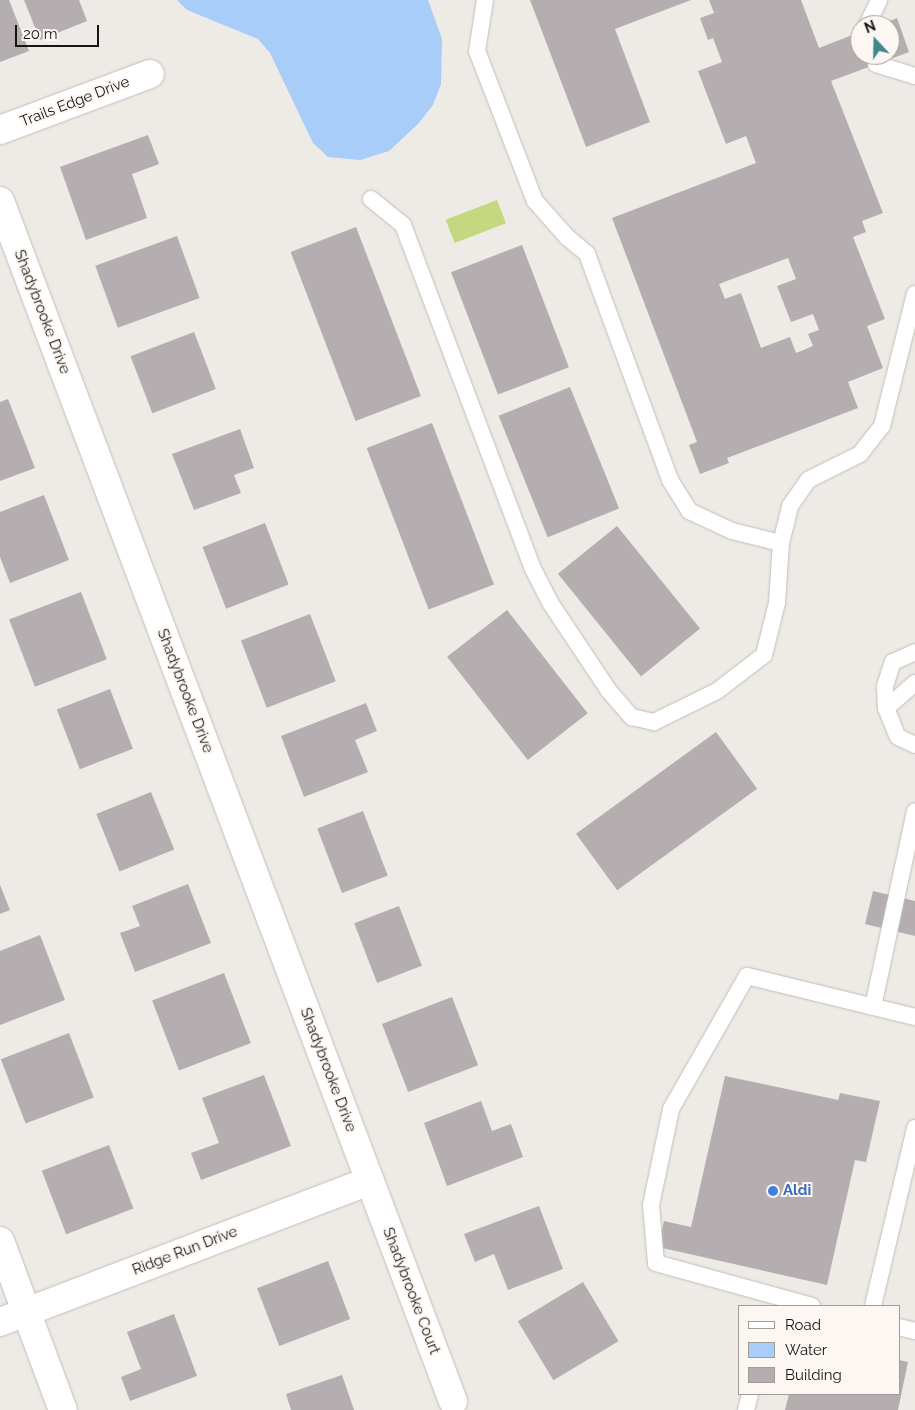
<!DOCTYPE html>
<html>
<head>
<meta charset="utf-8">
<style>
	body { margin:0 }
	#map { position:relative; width:915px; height:1410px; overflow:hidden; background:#eeeae5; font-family:Raleway,sans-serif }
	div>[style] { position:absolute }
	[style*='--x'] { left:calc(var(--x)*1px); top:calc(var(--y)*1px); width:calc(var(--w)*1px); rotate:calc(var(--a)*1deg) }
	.green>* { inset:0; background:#c5d77f; transform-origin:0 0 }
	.water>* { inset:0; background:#a8cdf9 }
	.building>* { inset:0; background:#b5aeb0; transform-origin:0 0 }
	.roads { filter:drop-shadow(0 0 1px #c2beb9) drop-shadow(0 0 1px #c2beb9) }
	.lane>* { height:16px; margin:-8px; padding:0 8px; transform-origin:8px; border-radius:8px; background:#fff }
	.street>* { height:28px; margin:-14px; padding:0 14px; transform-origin:14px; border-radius:14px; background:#fff }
	.dots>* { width:14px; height:14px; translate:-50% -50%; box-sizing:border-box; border:2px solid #fcf7f2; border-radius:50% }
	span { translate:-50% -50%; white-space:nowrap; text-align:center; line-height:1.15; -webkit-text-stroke:4px #fcf7f2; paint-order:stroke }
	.street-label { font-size:15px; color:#171514 }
	.shop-label { font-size:15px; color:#366cbe; font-weight:700 }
	.left { translate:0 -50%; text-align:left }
	.legend { position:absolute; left:738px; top:1305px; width:162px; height:90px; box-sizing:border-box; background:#fcf7f2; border:1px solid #a09d99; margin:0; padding:6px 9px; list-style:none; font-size:15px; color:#171514 }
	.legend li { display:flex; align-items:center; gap:10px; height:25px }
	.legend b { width:25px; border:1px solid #a09d99 }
	.north { position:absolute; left:850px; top:15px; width:50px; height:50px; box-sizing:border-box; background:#fcf7f2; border:1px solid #a09d99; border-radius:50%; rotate:339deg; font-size:14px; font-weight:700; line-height:20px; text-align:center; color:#171514 }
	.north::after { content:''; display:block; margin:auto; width:18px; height:22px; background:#3f888b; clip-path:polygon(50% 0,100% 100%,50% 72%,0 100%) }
	.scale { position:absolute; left:15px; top:25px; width:84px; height:22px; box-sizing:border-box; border:2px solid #171514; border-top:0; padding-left:6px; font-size:15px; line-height:18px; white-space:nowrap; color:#171514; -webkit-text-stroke:4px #fcf7f2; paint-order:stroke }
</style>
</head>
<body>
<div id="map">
	<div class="green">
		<i style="left:497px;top:200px;width:25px;height:55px;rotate:69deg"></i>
	</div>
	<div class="water">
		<i style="clip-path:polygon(177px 0,428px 0,442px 39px,441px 84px,433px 105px,418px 124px,389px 151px,360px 160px,328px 157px,313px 143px,270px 53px,258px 39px,187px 10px)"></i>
	</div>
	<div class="building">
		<i style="clip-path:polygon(0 0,9px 0,29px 51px,0 62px)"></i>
		<i style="clip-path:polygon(24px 0,79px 0,87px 21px,40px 40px)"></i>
		<i style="clip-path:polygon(530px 0,691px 0,615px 29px,650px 122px,586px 147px)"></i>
		<i style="clip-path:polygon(evenodd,709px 0,801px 0,819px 48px,860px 32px,860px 55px,890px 55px,890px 25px,880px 25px,897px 18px,909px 52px,831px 81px,883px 213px,862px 221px,866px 232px,853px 237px,885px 319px,867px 326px,883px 368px,848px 382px,858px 408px,727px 458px,729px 463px,700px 474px,689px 445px,697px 442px,612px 218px,756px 163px,746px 136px,726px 144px,698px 71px,722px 62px,713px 38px,708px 40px,700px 18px,714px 13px,709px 0,788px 258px,796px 279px,777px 286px,791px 322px,813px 314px,819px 330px,808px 334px,813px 346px,796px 353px,790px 337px,761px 348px,741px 293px,725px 299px,719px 284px,788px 258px)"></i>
		<i style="clip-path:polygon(148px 135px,159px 164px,132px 174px,147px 218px,86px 240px,60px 167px)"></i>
		<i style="left:356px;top:227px;width:181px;height:70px;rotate:69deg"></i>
		<i style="left:177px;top:236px;width:66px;height:87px;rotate:70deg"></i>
		<i style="left:522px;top:245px;width:131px;height:76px;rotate:69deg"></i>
		<i style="left:194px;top:332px;width:61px;height:68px;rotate:69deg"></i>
		<i style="left:570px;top:387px;width:131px;height:77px;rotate:68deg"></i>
		<i style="clip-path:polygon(8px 399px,35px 468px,0 481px,0 402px)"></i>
		<i style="left:432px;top:423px;width:173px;height:70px;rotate:69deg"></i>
		<i style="clip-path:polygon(240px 429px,254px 468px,234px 475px,241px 493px,194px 510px,172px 454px)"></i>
		<i style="clip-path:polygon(44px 495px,69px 560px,10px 583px,0 557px,0 512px)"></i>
		<i style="left:265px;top:523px;width:66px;height:67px;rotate:69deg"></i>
		<i style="left:617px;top:526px;width:132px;height:76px;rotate:51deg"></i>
		<i style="left:81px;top:592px;width:72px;height:77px;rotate:69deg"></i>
		<i style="left:507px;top:610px;width:131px;height:76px;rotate:52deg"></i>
		<i style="left:310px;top:614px;width:72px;height:74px;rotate:69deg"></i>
		<i style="left:110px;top:689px;width:64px;height:57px;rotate:69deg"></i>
		<i style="clip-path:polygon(366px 703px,377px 731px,355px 740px,368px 772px,304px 797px,281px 736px)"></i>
		<i style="left:716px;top:732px;width:70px;height:173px;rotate:54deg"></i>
		<i style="left:151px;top:792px;width:62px;height:59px;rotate:68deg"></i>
		<i style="left:363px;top:811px;width:69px;height:49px;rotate:69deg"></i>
		<i style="clip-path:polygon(188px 884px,211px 943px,135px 972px,120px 933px,140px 926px,132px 906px)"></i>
		<i style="clip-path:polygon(0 885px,10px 910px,0 914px)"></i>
		<i style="clip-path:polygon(873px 891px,915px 901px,915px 936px,865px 924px)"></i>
		<i style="left:399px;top:906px;width:64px;height:48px;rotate:69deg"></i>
		<i style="clip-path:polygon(40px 935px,65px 1000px,0 1025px,0 951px)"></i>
		<i style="left:224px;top:973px;width:75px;height:77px;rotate:69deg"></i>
		<i style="left:452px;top:997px;width:73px;height:75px;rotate:69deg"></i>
		<i style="left:69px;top:1033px;width:69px;height:73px;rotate:69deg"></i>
		<i style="clip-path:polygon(264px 1075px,291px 1146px,201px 1180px,191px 1153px,219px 1143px,202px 1098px)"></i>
		<i style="clip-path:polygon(725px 1076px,838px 1100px,840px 1093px,880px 1101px,866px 1162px,855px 1160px,827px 1285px,658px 1247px,664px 1221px,691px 1227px)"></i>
		<i style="clip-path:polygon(481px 1101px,492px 1131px,511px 1124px,523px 1157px,447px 1186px,424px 1123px)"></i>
		<i style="left:109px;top:1145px;width:68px;height:72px;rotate:69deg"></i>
		<i style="clip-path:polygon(539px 1206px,563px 1269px,508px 1290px,494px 1254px,475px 1262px,464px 1234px)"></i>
		<i style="left:328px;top:1261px;width:62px;height:76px;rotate:69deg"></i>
		<i style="left:583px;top:1282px;width:69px;height:76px;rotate:59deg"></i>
		<i style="clip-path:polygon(174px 1314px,197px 1376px,130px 1401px,121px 1377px,141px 1369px,127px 1332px)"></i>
		<i style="clip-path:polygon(899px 1360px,908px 1362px,898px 1410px,785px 1410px,789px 1394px,899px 1394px)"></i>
		<i style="clip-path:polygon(342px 1375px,354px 1410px,291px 1410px,286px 1394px)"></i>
	</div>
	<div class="roads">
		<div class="lane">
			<i style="--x:485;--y:0;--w:52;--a:98.9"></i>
			<i style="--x:477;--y:51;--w:161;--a:68.9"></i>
			<i style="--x:535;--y:201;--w:48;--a:48.4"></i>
			<i style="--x:567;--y:237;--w:26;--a:40"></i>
			<i style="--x:587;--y:254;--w:241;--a:69.8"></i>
			<i style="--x:670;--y:480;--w:36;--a:58"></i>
			<i style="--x:689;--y:511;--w:47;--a:24.9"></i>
			<i style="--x:732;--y:531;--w:50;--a:13.8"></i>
			<i style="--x:867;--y:25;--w:28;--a:-64"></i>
			<i style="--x:876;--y:64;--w:41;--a:17.1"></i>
			<i style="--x:371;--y:199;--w:41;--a:39.1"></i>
			<i style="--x:403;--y:225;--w:366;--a:69.3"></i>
			<i style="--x:532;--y:567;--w:42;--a:62.8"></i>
			<i style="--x:551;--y:604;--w:105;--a:56.3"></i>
			<i style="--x:609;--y:691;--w:35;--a:49"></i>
			<i style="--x:632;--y:717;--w:23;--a:13"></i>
			<i style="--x:654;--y:722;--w:70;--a:-26.2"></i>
			<i style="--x:717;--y:691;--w:59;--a:-37.5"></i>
			<i style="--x:764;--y:655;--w:54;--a:-76"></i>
			<i style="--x:777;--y:603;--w:60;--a:-86.2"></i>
			<i style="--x:781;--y:543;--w:38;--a:-76"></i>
			<i style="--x:790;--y:506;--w:32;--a:-55"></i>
			<i style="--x:808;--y:480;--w:58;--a:-26.6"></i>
			<i style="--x:860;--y:454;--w:36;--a:-52"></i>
			<i style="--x:882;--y:426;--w:136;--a:-76"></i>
			<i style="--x:915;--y:683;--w:38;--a:139"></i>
			<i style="--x:886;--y:708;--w:31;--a:68"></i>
			<i style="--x:898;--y:737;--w:19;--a:25"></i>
			<i style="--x:886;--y:708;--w:22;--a:-93"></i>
			<i style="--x:885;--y:686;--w:25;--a:-72"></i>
			<i style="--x:893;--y:662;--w:24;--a:-24"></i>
			<i style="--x:873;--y:1007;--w:200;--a:-77.9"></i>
			<i style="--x:812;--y:1306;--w:162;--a:-164.6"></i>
			<i style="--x:656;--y:1263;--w:58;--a:-94.9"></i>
			<i style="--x:651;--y:1205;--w:98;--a:-78.2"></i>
			<i style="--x:671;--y:1109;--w:153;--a:-60.3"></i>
			<i style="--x:747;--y:976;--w:173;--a:13.7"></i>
			<i style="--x:873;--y:1306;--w:183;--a:-76.7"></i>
			<i style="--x:899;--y:1327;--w:16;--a:14"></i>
			<i style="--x:746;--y:1410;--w:16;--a:-76"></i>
		</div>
		<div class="street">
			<i style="--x:0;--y:130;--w:160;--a:-20.5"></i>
			<i style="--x:0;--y:201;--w:1283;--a:69.32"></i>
			<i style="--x:0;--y:1241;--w:180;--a:69.6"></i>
			<i style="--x:0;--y:1322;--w:396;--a:-20.9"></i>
		</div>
	</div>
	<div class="dots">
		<i style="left:773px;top:1191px;background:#3f7fe0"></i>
	</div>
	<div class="street-label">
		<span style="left:75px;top:102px;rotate:-21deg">Trails Edge Drive</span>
		<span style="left:42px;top:312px;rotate:69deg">Shadybrooke Drive</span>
		<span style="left:185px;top:691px;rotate:69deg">Shadybrooke Drive</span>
		<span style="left:328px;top:1070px;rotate:69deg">Shadybrooke Drive</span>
		<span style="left:185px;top:1251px;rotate:-21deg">Ridge Run Drive</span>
		<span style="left:411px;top:1291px;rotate:69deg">Shadybrooke Court</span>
	</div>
	<div class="shop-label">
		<span class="left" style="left:783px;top:1191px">Aldi</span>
	</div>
	<ul class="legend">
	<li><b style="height:6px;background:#fff"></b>Road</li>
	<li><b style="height:14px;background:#a8cdf9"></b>Water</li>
	<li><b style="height:14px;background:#b5aeb0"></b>Building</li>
	</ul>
	<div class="north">N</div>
	<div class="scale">20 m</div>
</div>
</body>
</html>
